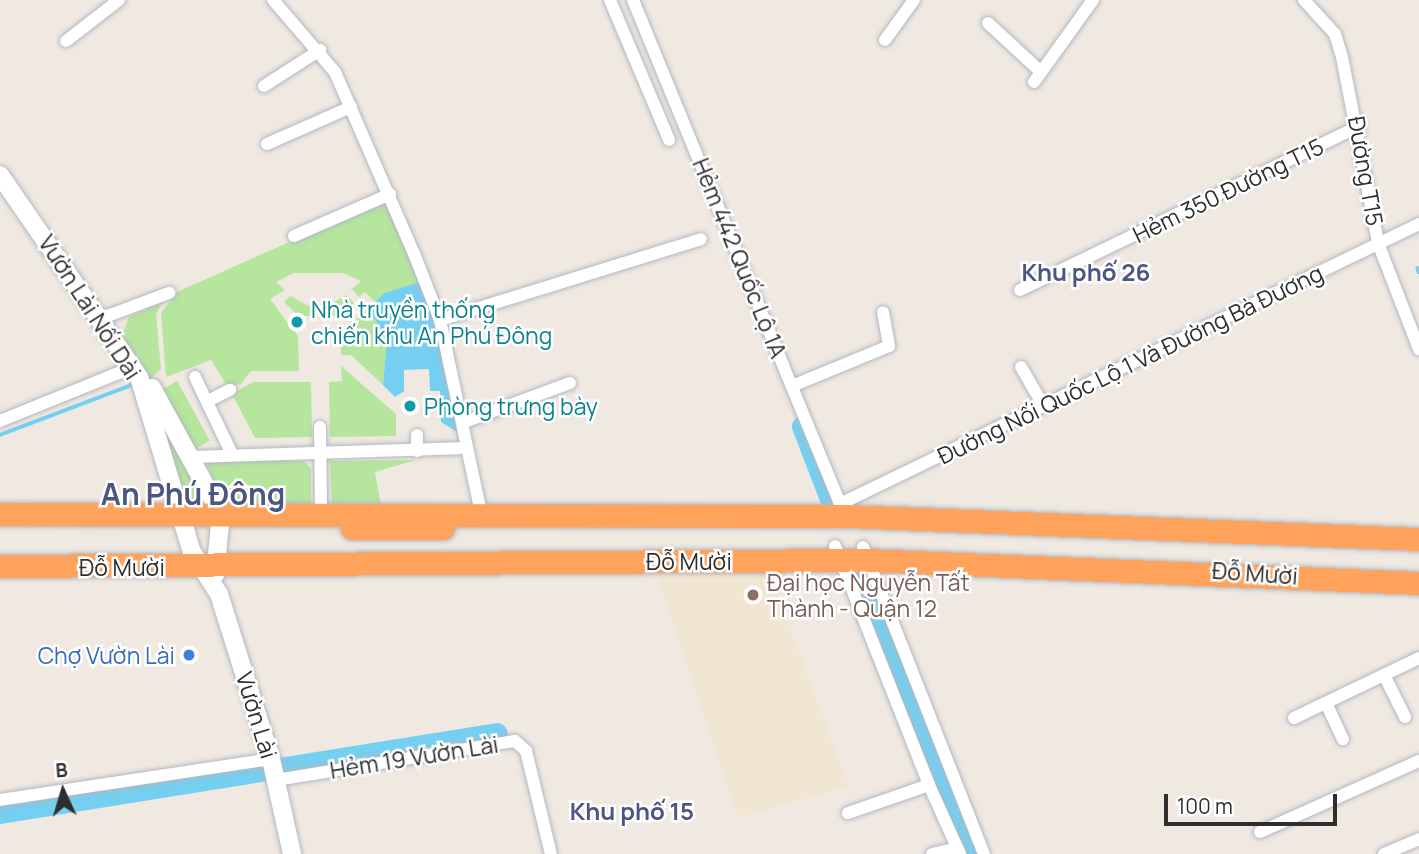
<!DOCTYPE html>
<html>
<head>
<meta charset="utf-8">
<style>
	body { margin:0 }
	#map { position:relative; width:1419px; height:854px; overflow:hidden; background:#efe9e1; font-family:Manrope,sans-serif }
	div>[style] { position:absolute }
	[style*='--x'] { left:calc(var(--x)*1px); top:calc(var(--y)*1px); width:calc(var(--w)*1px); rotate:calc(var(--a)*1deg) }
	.education>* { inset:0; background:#f0e6d1 }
	.green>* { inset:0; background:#b6e59e; transform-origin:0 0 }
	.water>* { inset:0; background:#75cff0 }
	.stream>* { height:3.5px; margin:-1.75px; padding:0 1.75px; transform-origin:1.75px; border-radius:1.75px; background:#75cff0 }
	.river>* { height:21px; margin:-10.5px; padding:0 10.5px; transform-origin:10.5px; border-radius:10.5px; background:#75cff0 }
	.roads { filter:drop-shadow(0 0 2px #b4b7c1) drop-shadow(0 0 2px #b4b7c1) }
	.street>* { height:12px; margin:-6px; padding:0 6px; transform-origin:6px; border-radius:6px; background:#fff }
	.secondary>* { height:18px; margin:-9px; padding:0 9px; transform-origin:9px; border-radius:9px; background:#fff }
	.highway>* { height:23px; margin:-11.5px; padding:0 11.5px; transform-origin:11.5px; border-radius:11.5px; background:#ffa35c }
	.dots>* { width:19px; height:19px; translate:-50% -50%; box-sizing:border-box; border:4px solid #fff; border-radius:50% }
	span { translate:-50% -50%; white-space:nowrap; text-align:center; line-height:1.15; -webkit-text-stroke:5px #fff; paint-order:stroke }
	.street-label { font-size:23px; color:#2e2e2e }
	.culture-label { font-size:23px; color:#0d838f }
	.left { translate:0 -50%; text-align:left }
	.education-label { font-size:23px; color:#785e54 }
	.shop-label { font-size:23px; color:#366cbe }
	.right { translate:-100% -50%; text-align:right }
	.neighbourhood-label { font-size:24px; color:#4d5680; font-weight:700 }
	.district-label { font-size:30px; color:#4d5680; font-weight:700 }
	.north { position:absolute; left:28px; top:756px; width:70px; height:70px; -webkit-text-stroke:5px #fff; paint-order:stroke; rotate:356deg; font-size:19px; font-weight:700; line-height:28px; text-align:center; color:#2e2e2e }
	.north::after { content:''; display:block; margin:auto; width:24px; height:32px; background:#2e2e2e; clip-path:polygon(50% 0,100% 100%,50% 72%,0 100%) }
	.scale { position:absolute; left:1164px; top:794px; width:173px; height:32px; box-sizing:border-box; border:4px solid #2e2e2e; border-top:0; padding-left:9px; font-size:21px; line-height:24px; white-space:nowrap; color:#2e2e2e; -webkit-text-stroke:5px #fff; paint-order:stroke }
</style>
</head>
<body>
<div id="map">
	<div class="education">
		<i style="clip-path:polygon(771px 576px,849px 786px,738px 818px,658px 578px)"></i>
	</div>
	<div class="green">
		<i style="clip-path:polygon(388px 198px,420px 282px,374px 301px,365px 292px,359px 297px,352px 289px,361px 281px,343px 273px,294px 273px,276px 282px,285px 290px,270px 299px,298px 336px,299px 371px,251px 371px,241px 384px,228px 387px,211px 360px,166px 377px,161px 313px,177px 292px)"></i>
		<i style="clip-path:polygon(346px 295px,354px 303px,341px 316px,326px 316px,325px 307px)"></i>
		<i style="clip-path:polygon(290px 296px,311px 307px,312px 316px,298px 316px,284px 302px)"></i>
		<i style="clip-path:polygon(163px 302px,156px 314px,161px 369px,149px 380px,120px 340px,129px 317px)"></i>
		<i style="clip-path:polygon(368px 308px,387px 340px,383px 385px,351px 355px,341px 355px,341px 335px)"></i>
		<i style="clip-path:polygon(341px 366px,396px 414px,396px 436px,330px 437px,329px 382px,342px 381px)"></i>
		<i style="left:177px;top:381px;width:68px;height:19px;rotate:61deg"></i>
		<i style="clip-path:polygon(253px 382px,311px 382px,312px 437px,255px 438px,232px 394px)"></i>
		<i style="clip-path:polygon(157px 407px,205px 497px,186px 505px)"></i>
		<i style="clip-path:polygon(416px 460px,375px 472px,381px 505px,332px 506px,330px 461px)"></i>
		<i style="clip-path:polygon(206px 461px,304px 461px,311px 469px,311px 505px,221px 506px)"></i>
	</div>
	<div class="water">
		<i style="clip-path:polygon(420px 282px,438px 329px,462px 435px,441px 422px,440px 391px,430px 391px,429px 369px,404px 370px,404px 391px,395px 397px,383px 385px,387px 340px,368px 308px,385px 293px)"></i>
	</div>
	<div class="stream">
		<i style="--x:1418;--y:268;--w:4;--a:76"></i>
		<i style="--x:0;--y:435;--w:143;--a:-20.8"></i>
	</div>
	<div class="river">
		<i style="--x:802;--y:426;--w:84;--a:69"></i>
		<i style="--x:855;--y:564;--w:312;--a:68.2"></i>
		<i style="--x:0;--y:813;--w:503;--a:-9.14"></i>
	</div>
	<div class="roads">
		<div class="street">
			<i style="--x:273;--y:0;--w:95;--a:49.3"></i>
			<i style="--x:335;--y:72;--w:201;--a:66.5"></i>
			<i style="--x:415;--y:256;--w:69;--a:68.7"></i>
			<i style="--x:440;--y:320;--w:197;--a:78"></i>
			<i style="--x:610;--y:0;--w:152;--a:67.1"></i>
			<i style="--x:633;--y:0;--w:552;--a:67.66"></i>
			<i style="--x:1304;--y:0;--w:46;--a:47.6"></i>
			<i style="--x:1335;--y:34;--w:24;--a:73"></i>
			<i style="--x:1342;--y:57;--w:189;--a:79"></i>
			<i style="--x:1378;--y:243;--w:114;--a:68.9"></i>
			<i style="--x:988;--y:23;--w:72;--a:42.8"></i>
			<i style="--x:885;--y:40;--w:49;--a:-54.1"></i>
			<i style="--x:66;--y:41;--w:67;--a:-37.7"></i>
			<i style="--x:1034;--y:82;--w:101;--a:-54.3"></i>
			<i style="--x:264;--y:86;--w:67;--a:-32.7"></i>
			<i style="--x:267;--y:144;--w:92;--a:-23.8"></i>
			<i style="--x:294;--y:236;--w:105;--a:-23.6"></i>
			<i style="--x:1020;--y:290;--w:377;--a:-25.8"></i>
			<i style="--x:102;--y:318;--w:72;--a:-20.5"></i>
			<i style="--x:440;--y:320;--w:273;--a:-17.2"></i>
			<i style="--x:1021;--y:367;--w:44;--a:59.9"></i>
			<i style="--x:195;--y:377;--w:83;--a:64.4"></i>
			<i style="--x:792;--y:386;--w:105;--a:-22.4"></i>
			<i style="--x:889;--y:346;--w:34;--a:-100"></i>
			<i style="--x:208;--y:401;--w:25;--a:-27"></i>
			<i style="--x:0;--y:421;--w:144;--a:-22.1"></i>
			<i style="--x:464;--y:422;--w:113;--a:-20.2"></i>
			<i style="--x:320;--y:427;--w:87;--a:89.3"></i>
			<i style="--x:417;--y:435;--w:16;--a:90"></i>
			<i style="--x:191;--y:457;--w:269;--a:-1.9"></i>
			<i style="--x:840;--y:504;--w:643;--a:-25.81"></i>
			<i style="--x:835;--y:546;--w:257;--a:68.5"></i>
			<i style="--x:929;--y:785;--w:86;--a:160.9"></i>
			<i style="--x:863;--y:547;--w:330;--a:68.5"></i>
			<i style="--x:1384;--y:675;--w:47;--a:63.4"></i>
			<i style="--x:1326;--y:703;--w:40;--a:65"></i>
			<i style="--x:1294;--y:718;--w:139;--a:-25.6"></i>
			<i style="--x:276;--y:780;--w:242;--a:-9.3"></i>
			<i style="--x:515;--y:741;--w:15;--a:42"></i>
			<i style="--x:526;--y:751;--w:106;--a:76.4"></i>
			<i style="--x:929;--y:785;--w:76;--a:65.8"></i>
			<i style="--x:0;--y:800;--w:274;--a:-8.6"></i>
			<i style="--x:1260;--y:832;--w:174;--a:-24.1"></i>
			<i style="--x:932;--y:854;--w:26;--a:-13"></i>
			<i style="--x:1384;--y:854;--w:38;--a:-23"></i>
		</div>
		<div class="secondary">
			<i style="--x:0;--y:175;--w:245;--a:55.5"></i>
			<i style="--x:139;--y:377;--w:183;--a:73.2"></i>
			<i style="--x:192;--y:552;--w:50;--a:57.3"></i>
			<i style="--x:219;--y:594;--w:173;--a:72.5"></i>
			<i style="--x:271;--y:759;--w:97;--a:77.5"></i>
			<i style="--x:152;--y:388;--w:144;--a:61.3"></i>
			<i style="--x:221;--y:514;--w:61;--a:95.6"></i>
		</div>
		<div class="highway">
			<i style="--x:0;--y:514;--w:846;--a:0.14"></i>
			<i style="--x:846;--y:516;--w:573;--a:2.3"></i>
			<i style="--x:352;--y:528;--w:91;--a:0"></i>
			<i style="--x:0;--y:566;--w:866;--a:-0.4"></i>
			<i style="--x:866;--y:560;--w:553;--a:2.38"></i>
		</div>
	</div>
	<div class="dots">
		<i style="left:297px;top:322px;background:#0f9aa8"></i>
		<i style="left:410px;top:406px;background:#0f9aa8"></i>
		<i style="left:753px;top:595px;background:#8d6e63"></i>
		<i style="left:189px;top:655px;background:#3f7fe0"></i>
	</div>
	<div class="street-label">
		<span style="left:1366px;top:171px;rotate:80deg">Đường T15</span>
		<span style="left:1228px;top:190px;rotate:-26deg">Hẻm 350 Đường T15</span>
		<span style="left:740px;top:258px;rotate:68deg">Hẻm 442 Quốc Lộ 1A</span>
		<span style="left:90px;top:307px;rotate:57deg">Vườn Lài Nối Dài</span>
		<span style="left:1130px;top:364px;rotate:-26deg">Đường Nối Quốc Lộ 1 Và Đường Bà Đương</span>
		<span style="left:689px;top:561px">Đỗ Mười</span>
		<span style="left:122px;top:567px">Đỗ Mười</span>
		<span style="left:1255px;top:573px;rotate:4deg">Đỗ Mười</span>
		<span style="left:257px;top:715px;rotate:73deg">Vườn Lài</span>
		<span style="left:414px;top:757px;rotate:-9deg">Hẻm 19 Vườn Lài</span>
	</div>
	<div class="culture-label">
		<span class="left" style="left:311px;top:322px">Nhà truyền thống<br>chiến khu An Phú Đông</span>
		<span class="left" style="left:424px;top:406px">Phòng trưng bày</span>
	</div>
	<div class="education-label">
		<span class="left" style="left:767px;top:595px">Đại học Nguyễn Tất<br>Thành - Quận 12</span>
	</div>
	<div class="shop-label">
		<span class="right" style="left:175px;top:655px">Chợ Vườn Lài</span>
	</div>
	<div class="neighbourhood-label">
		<span style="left:1086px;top:272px">Khu phố 26</span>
		<span style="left:632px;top:811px">Khu phố 15</span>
	</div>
	<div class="district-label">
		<span style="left:193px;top:494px">An Phú Đông</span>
	</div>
	<div class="north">B</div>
	<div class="scale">100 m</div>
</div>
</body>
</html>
